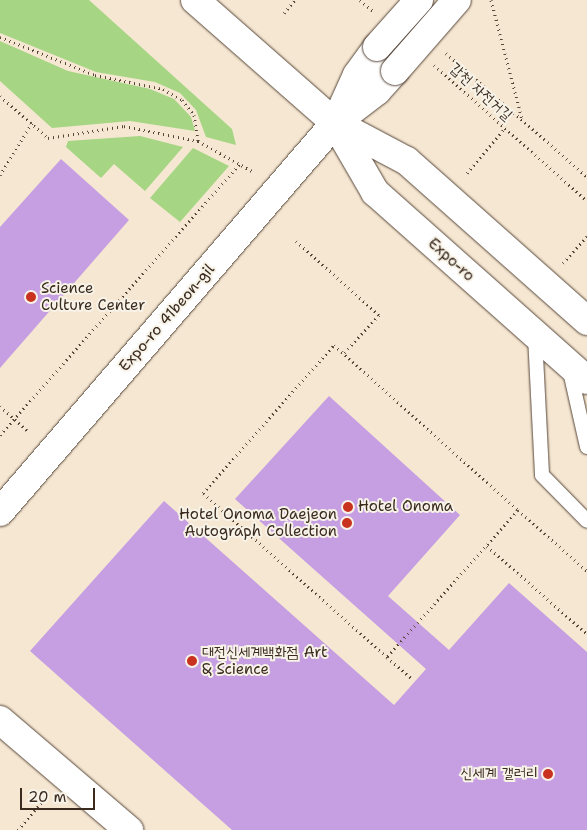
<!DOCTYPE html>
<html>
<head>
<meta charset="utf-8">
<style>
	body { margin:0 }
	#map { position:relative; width:587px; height:830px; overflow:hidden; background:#f5e7d2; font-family:"Shantell Sans","Poor Story",sans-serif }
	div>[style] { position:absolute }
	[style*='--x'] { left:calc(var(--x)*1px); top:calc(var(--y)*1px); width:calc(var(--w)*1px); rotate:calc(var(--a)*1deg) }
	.green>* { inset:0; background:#a6d583 }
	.building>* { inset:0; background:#c69ee2 }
	.path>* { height:3px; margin-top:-1.5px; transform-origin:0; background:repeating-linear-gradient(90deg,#574639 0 1px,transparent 0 5px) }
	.roads { filter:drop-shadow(0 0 1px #574639) drop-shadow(0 0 1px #574639) }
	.service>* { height:14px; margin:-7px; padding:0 7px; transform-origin:7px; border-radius:7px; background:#fff }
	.tertiary>* { height:28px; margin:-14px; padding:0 14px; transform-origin:14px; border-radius:14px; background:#fff }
	.secondary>* { height:28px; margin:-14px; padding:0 14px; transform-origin:14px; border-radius:14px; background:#fff }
	.bridges { filter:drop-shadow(0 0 1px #574639) drop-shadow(0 0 1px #574639) }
	.tertiary-bridge>* { height:28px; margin:-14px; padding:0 14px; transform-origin:14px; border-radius:14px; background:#fff }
	.dots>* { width:14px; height:14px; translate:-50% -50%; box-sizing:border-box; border:2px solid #f7f3e8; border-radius:50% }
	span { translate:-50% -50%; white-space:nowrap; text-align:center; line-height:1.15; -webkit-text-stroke:4px #f7f3e8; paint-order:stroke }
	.street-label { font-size:15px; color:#3b2a1e }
	.poi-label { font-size:15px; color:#3b2a1e }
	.left { translate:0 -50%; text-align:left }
	.right { translate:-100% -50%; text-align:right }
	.scale { position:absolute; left:20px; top:788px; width:75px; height:22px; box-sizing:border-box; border:2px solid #3b2a1e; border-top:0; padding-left:6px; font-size:15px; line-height:18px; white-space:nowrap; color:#3b2a1e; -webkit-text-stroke:4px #f7f3e8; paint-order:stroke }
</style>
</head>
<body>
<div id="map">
	<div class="green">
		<i style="clip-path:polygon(0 0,89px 0,232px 129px,236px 145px,206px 137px,196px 110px,180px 93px,155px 82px,96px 72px,0 33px)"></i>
		<i style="clip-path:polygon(0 41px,68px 71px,150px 89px,174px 99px,191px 117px,195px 131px,130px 121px,52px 128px,0 81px)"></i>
		<i style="clip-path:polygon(140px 136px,183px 147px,145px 191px,114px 164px,101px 178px,66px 147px,68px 141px)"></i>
		<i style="clip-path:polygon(193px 148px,229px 166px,180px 222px,150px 198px)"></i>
	</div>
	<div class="building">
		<i style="clip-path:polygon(61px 159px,129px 220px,0 368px,0 227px)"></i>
		<i style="clip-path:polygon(329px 396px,460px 515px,388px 596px,449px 650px,509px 583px,587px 652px,587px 830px,232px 830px,30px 651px,164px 501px,394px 705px,426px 669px,235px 499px)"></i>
	</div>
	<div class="path">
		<i style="--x:360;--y:0;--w:17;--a:40"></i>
		<i style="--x:491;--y:0;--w:123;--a:75.4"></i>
		<i style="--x:284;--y:13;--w:17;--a:-50"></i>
		<i style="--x:0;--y:37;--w:102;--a:21.8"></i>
		<i style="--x:95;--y:75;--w:69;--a:11.6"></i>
		<i style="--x:163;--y:89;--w:22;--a:30"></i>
		<i style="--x:182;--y:100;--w:19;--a:51"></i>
		<i style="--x:194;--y:115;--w:26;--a:81"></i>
		<i style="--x:446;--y:53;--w:188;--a:41.3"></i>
		<i style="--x:434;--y:65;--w:205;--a:41.6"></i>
		<i style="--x:0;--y:96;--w:64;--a:41.2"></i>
		<i style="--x:48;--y:138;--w:77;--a:-9"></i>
		<i style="--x:124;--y:126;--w:76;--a:11.5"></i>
		<i style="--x:198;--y:141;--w:62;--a:29.1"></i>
		<i style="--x:467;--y:173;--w:59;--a:-49.8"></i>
		<i style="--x:0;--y:175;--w:61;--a:-58.4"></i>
		<i style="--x:296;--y:241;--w:111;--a:41.7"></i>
		<i style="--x:379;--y:315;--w:53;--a:132.7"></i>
		<i style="--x:563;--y:263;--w:36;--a:-48"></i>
		<i style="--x:334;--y:345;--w:247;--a:41.9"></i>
		<i style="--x:518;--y:510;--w:197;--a:131.7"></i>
		<i style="--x:387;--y:657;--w:246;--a:-138.3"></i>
		<i style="--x:203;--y:493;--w:198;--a:-48.5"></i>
		<i style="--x:0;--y:406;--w:38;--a:42"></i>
		<i style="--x:0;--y:435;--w:363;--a:-48.5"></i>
		<i style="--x:518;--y:510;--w:92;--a:41.5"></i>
		<i style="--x:487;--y:546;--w:133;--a:41.3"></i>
		<i style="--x:387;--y:657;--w:33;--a:41"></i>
		<i style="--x:18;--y:830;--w:42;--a:-49.8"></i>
	</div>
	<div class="roads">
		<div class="service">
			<i style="--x:535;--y:336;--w:139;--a:87.1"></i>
			<i style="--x:542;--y:475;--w:64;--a:45.6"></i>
			<i style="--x:569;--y:367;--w:82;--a:77.3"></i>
		</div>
		<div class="tertiary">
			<i style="--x:337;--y:119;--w:48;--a:-65.6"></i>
			<i style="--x:357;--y:75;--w:34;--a:-54"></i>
			<i style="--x:0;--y:512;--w:513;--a:-49.27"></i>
			<i style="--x:335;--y:123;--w:53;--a:-37.3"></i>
			<i style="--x:377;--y:91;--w:27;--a:-48"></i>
			<i style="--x:0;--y:720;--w:170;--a:40.5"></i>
		</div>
		<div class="secondary">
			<i style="--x:195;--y:0;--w:186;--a:41.3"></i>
			<i style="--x:335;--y:123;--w:81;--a:27.8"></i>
			<i style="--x:407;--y:161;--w:241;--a:41.6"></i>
			<i style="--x:335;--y:123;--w:80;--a:59.9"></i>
			<i style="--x:375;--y:192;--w:283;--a:41.6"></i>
		</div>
	</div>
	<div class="bridges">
		<div class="tertiary-bridge">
			<i style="--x:377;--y:47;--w:63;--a:-48.2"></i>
			<i style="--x:395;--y:71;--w:94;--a:-48.9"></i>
		</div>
	</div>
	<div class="dots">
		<i style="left:31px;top:297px;background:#c8321e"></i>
		<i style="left:348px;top:507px;background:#c8321e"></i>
		<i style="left:347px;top:523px;background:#c8321e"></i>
		<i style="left:192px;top:661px;background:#c8321e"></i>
		<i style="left:548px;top:774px;background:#c8321e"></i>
	</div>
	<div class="street-label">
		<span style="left:481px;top:92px;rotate:42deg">갑천 자전거길</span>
		<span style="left:451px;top:260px;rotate:42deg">Expo-ro</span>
		<span style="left:167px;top:318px;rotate:-49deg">Expo-ro 41beon-gil</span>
	</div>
	<div class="poi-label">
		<span class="left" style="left:41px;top:297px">Science<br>Culture Center</span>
		<span class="left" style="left:358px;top:507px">Hotel Onoma</span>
		<span class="right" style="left:337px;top:523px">Hotel Onoma Daejeon<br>Autograph Collection</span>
		<span class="left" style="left:202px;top:661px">대전신세계백화점 Art<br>&amp; Science</span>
		<span class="right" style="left:538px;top:774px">신세계 갤러리</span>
	</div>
	<div class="scale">20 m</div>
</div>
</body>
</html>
